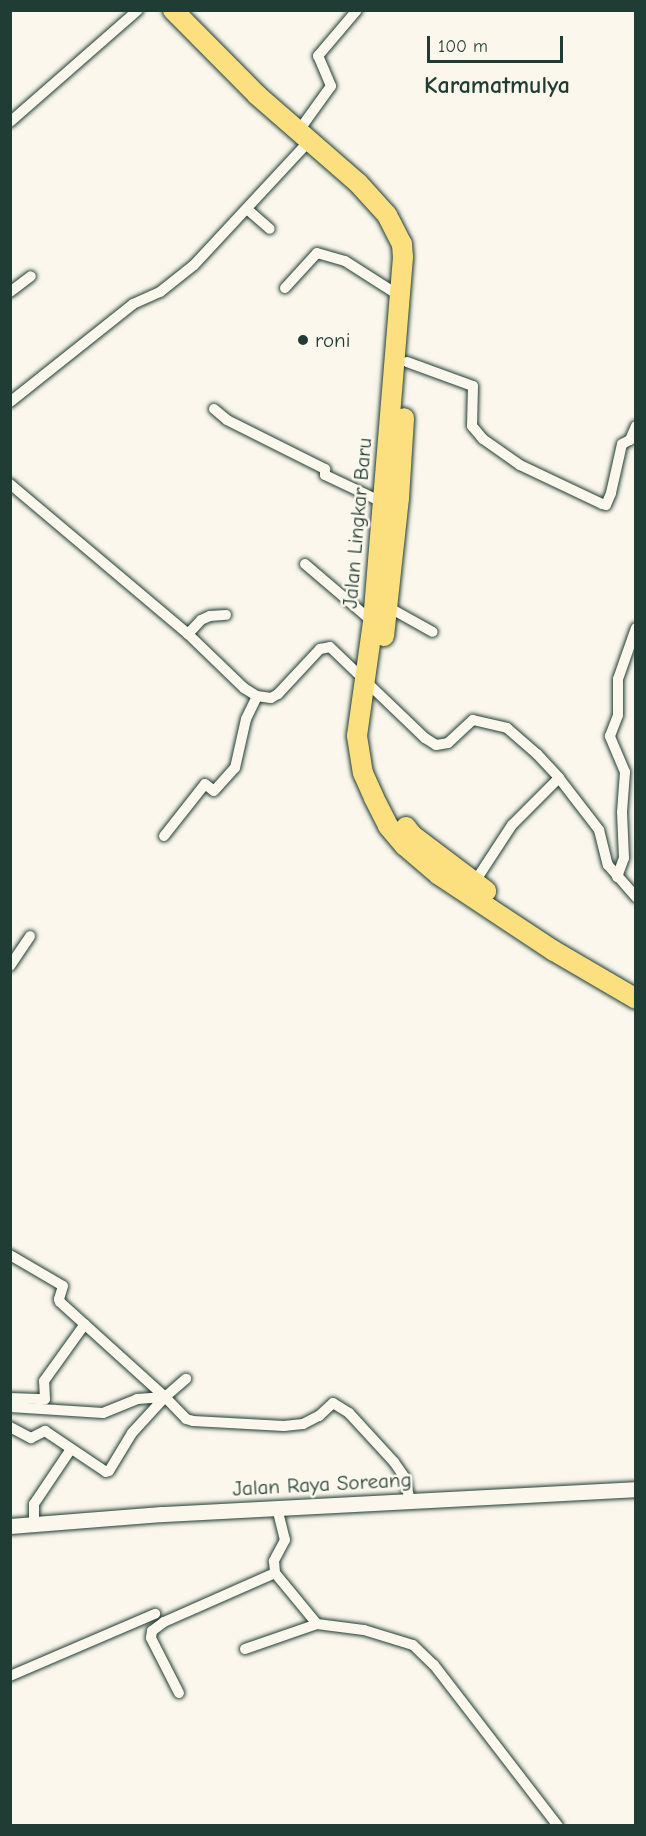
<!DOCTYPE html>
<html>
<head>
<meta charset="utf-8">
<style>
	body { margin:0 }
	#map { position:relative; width:646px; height:1836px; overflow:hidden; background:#fbf7ec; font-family:"Comic Neue",sans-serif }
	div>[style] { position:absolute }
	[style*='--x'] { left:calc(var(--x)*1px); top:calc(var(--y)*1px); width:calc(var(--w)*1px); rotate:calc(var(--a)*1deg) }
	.roads { filter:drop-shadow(0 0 2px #1f3d34) drop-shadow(0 0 2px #1f3d34) }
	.street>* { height:10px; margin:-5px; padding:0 5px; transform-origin:5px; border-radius:5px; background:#fbf7ec }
	.secondary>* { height:15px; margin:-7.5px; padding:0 7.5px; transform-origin:7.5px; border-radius:7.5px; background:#fbf7ec }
	.highway>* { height:20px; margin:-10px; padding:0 10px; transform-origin:10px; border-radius:10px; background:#fce080 }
	.dots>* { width:16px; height:16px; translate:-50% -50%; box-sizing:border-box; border:3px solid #fbf7ec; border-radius:50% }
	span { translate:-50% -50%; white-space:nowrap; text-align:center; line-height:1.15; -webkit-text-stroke:5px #fbf7ec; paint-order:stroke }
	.poi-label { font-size:21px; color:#1f3d34 }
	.left { translate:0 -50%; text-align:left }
	.street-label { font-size:21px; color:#1f3d34 }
	.quarter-label { font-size:24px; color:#1f3d34; font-weight:700 }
	.frame { position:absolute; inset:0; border:12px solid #1f3d34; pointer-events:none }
	.scale { position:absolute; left:427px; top:36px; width:136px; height:27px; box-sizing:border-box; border:3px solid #1f3d34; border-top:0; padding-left:8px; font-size:18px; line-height:21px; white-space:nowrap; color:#1f3d34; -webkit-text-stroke:4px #fbf7ec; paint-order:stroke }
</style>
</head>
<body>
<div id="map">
	<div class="roads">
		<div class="street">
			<i style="--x:10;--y:122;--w:170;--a:-41.2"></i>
			<i style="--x:300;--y:129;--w:53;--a:-54.2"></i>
			<i style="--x:331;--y:86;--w:33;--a:-113"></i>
			<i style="--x:318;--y:56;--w:60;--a:-49.7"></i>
			<i style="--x:247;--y:209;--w:30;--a:41"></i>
			<i style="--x:285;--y:288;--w:47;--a:-47.6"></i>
			<i style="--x:317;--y:253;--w:29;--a:16"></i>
			<i style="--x:345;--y:261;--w:65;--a:32.5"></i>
			<i style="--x:10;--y:292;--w:26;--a:-37"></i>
			<i style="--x:407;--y:362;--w:70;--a:20"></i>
			<i style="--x:473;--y:386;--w:40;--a:91.4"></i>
			<i style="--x:472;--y:426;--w:17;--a:50"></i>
			<i style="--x:483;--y:439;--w:45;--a:35.1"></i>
			<i style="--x:520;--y:465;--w:91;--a:25.4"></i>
			<i style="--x:602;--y:504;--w:4;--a:14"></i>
			<i style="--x:606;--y:505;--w:13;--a:-67"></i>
			<i style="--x:611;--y:493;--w:50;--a:-77.3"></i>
			<i style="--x:622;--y:444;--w:9;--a:-27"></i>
			<i style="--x:630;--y:440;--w:15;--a:-67"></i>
			<i style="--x:10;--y:402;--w:157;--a:-38.5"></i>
			<i style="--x:133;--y:304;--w:30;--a:-24"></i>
			<i style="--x:160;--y:292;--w:43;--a:-38.5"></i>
			<i style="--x:194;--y:265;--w:172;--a:-47.1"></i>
			<i style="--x:214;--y:409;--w:17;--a:40"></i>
			<i style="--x:227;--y:420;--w:110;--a:26.6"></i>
			<i style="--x:325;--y:469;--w:6;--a:90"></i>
			<i style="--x:325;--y:475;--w:63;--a:25.3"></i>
			<i style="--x:10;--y:484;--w:233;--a:40.1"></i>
			<i style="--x:188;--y:634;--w:78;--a:44"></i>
			<i style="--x:244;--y:688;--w:15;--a:32"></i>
			<i style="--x:257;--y:696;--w:14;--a:8"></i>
			<i style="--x:271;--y:698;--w:8;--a:-30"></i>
			<i style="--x:278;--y:694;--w:62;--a:-47"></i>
			<i style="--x:320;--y:649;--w:10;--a:-11"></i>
			<i style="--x:330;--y:647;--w:132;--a:43.8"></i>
			<i style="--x:425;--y:738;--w:13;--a:32"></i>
			<i style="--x:436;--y:745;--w:12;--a:-9"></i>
			<i style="--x:448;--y:743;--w:34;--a:-43"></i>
			<i style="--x:473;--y:720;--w:35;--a:13"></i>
			<i style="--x:507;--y:728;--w:40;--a:41"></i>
			<i style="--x:537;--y:754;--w:33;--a:47"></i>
			<i style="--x:559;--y:778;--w:66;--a:52.4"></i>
			<i style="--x:599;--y:830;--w:36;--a:76"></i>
			<i style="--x:608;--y:865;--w:43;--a:48.8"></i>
			<i style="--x:305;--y:564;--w:89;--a:40.5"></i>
			<i style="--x:388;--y:607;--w:51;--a:29.1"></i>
			<i style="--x:188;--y:634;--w:19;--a:-47"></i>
			<i style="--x:201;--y:620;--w:10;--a:-24"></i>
			<i style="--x:210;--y:616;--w:16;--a:-4"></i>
			<i style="--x:164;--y:836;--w:66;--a:-51.7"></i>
			<i style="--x:205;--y:784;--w:11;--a:38"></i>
			<i style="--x:214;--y:791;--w:31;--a:-48"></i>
			<i style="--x:235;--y:768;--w:50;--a:-77.3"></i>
			<i style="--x:246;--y:719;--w:25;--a:-64"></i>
			<i style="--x:617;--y:877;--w:20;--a:-70"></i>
			<i style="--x:624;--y:858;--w:46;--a:-92.5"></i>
			<i style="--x:622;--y:812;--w:40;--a:-85.7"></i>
			<i style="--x:625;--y:772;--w:39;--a:-113"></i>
			<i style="--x:610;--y:736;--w:22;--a:-69"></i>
			<i style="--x:618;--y:715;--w:36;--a:-90"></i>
			<i style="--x:618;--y:679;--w:54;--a:-70.6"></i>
			<i style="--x:474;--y:883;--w:69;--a:-56.8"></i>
			<i style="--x:512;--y:825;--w:66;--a:-45"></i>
			<i style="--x:10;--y:966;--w:36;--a:-56"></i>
			<i style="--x:10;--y:1255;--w:61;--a:30.3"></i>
			<i style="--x:63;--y:1286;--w:14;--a:107"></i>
			<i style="--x:59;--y:1299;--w:3;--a:72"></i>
			<i style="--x:60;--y:1302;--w:142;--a:42.1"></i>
			<i style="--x:10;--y:1398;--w:35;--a:2"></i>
			<i style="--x:45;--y:1399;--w:18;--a:-93"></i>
			<i style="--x:44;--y:1381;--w:70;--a:-54.3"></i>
			<i style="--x:10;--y:1407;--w:93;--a:3.7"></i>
			<i style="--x:103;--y:1413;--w:37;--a:-22"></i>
			<i style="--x:137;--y:1399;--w:28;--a:-4"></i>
			<i style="--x:165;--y:1397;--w:30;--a:46"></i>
			<i style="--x:186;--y:1419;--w:7;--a:16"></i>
			<i style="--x:193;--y:1421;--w:91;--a:3.1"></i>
			<i style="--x:284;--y:1426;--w:19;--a:-6"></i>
			<i style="--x:303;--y:1424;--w:18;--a:-27"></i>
			<i style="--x:319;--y:1416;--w:19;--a:-43"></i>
			<i style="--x:333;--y:1403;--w:19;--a:32"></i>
			<i style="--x:349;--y:1413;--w:67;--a:47.4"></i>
			<i style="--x:394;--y:1462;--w:19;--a:55"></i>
			<i style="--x:405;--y:1478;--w:24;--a:78"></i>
			<i style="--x:10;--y:1427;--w:24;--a:28"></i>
			<i style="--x:31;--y:1438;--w:16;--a:-27"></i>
			<i style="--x:45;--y:1431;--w:73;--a:33.9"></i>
			<i style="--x:106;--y:1472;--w:3;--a:-18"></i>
			<i style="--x:109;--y:1471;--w:44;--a:-58.8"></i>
			<i style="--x:132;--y:1433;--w:49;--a:-47.5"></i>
			<i style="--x:165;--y:1397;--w:28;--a:-41"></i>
			<i style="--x:277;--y:1508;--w:33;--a:76"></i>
			<i style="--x:285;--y:1540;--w:24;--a:118"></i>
			<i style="--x:274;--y:1561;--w:12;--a:85"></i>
			<i style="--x:275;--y:1573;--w:66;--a:50.5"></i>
			<i style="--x:317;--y:1624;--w:47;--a:7.3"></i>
			<i style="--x:364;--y:1630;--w:51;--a:17"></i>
			<i style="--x:413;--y:1645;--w:29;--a:44"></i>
			<i style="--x:434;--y:1665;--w:203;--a:52.4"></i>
			<i style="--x:34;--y:1524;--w:20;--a:-90"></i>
			<i style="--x:34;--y:1504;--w:66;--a:-56.1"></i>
			<i style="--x:245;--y:1649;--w:76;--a:-19.1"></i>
			<i style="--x:10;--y:1676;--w:158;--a:-23.2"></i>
			<i style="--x:179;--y:1693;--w:62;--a:-117"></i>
			<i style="--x:151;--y:1638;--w:7;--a:-82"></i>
			<i style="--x:152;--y:1631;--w:15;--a:-37"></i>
			<i style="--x:164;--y:1622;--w:121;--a:-23.8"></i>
		</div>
		<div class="secondary">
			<i style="--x:10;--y:1526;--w:152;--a:-4.5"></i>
			<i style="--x:162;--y:1514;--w:475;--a:-3"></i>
		</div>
		<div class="highway">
			<i style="--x:173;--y:10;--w:120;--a:45.3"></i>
			<i style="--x:257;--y:95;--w:134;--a:41.1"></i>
			<i style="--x:358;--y:183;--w:43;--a:47.8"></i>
			<i style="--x:387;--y:215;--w:33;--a:63"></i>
			<i style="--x:402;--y:244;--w:13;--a:86"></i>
			<i style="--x:403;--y:257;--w:366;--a:94.7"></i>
			<i style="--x:373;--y:622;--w:115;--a:98"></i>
			<i style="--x:357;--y:736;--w:37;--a:81"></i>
			<i style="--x:363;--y:773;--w:27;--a:66"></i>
			<i style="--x:374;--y:798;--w:31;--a:63"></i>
			<i style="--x:388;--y:826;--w:26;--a:50"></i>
			<i style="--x:405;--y:846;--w:45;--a:40.5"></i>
			<i style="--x:439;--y:875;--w:138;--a:33.5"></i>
			<i style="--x:554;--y:951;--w:95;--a:30.3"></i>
			<i style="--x:384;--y:636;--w:139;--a:-83.8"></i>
			<i style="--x:399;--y:498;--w:80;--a:-86.4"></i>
			<i style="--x:406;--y:827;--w:10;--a:53"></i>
			<i style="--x:412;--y:835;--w:93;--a:37.1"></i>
		</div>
	</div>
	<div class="dots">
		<i style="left:303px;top:340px;background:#1f3d34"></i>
	</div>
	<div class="poi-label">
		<span class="left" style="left:315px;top:340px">roni</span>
	</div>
	<div class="street-label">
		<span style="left:357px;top:523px;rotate:-85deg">Jalan Lingkar Baru</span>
		<span style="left:322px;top:1484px;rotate:-3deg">Jalan Raya Soreang</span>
	</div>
	<div class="quarter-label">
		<span style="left:497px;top:86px">Karamatmulya</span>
	</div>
	<div class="frame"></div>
	<div class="scale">100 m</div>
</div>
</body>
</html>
